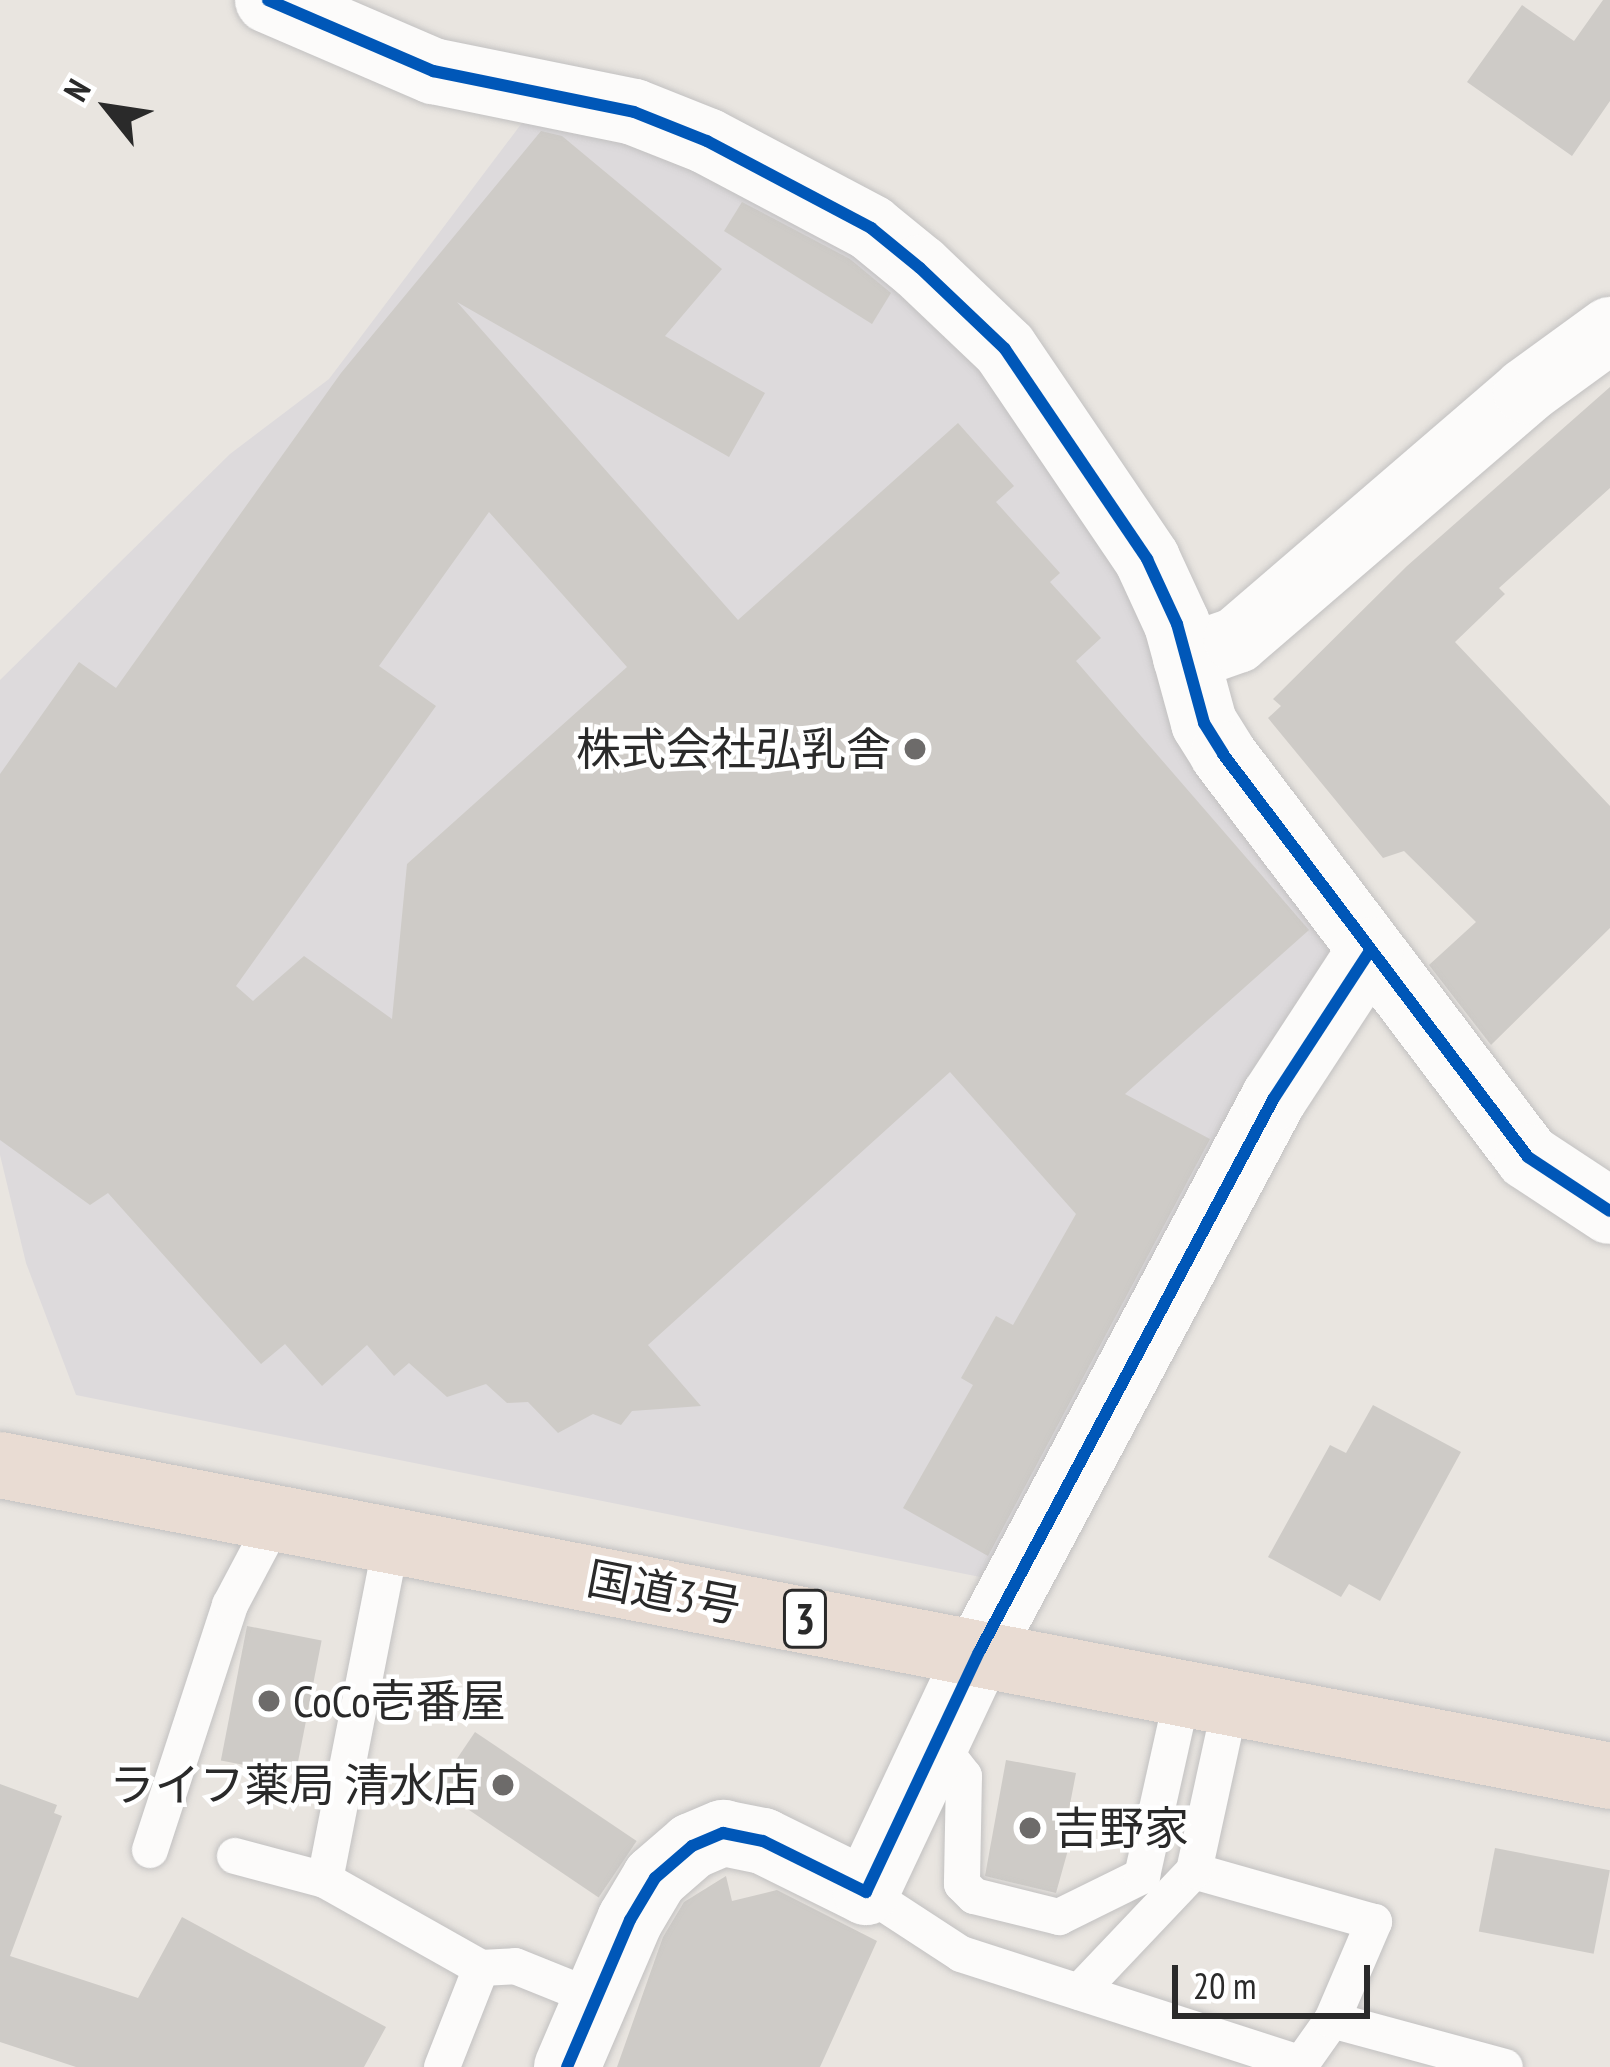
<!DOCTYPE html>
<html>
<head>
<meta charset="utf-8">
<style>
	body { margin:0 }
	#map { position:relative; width:1610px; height:2067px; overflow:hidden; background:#e9e5e0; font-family:"PT Sans Narrow","Noto Sans JP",sans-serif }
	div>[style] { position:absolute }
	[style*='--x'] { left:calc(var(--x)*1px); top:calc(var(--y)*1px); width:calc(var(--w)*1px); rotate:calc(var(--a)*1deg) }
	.industrial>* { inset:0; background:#dddadc }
	.building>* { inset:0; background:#cecbc7; transform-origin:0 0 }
	.roads { filter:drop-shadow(0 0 3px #c2c1c1) drop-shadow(0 0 3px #c2c1c1) }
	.lane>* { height:36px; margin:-18px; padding:0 18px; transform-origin:18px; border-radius:18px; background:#fcfbfa }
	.street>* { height:66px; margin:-33px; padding:0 33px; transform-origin:33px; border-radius:33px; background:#fcfbfa }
	.highway>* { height:66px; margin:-33px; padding:0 33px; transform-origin:33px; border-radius:33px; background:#e9dcd3 }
	.cycleway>* { height:12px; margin:-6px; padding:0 6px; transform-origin:6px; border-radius:6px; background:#0057b8 }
	.dots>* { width:33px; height:33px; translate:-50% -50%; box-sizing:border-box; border:6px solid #fff; border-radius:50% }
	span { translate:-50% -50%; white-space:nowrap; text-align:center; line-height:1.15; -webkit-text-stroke:9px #fff; paint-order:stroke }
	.shield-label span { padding:3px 9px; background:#fff; border:3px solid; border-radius:9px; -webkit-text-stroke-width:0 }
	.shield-label { font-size:42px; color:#2a2a2a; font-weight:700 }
	.poi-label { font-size:45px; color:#2a2a2a }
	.right { translate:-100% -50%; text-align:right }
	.left { translate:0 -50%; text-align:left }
	.street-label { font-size:45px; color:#2a2a2a }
	.north { position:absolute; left:48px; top:48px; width:120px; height:120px; -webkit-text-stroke:9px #fff; paint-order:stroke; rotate:300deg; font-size:33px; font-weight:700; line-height:48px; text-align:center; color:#2a2a2a }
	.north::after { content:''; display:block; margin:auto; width:42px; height:54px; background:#2a2a2a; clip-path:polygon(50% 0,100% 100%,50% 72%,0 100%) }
	.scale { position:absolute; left:1172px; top:1965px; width:198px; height:54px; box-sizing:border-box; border:6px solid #2a2a2a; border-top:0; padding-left:15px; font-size:36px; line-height:42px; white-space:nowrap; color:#2a2a2a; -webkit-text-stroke:9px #fff; paint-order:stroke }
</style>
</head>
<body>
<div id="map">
	<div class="industrial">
		<i style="clip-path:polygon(531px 111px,747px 174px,883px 253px,1018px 394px,1341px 957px,1005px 1582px,76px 1395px,26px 1263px,0 1155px,0 680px,230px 454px,329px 379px)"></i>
	</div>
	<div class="building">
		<i style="clip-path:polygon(1603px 0,1610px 0,1610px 101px,1572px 156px,1467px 82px,1522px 5px,1574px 41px)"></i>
		<i style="clip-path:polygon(evenodd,541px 131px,562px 136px,722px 269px,665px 336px,765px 393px,729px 457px,457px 302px,738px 620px,958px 423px,1014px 486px,996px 502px,1060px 573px,1050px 582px,1101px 638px,1076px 661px,1309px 930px,1125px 1094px,1210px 1139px,988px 1556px,903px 1508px,973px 1385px,961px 1378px,996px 1316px,1013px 1325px,1076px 1214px,950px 1072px,648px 1345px,701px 1406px,632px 1411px,621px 1425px,593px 1414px,558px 1433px,528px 1402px,507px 1403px,486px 1384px,447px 1397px,409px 1363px,394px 1376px,367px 1345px,322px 1386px,285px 1344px,261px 1364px,108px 1193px,90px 1205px,0 1140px,0 774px,79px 662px,116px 688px,341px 373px,541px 131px,489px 512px,627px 667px,407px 864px,392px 1019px,304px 956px,253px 1001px,236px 986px,436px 706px,379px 666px,489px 512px)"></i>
		<i style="clip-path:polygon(742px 202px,850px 259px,891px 293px,872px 324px,724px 231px)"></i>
		<i style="clip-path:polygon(1610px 387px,1610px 488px,1499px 588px,1505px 594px,1455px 642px,1610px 806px,1610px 928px,1491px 1045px,1429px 965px,1476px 922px,1404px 851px,1383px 858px,1268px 718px,1281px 706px,1273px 699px,1407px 566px)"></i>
		<i style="clip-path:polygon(1373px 1405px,1461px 1452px,1380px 1601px,1349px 1584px,1341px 1597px,1268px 1557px,1330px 1445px,1346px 1453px)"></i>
		<i style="left:247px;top:1626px;width:76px;height:137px;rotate:11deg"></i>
		<i style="left:475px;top:1732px;width:195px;height:68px;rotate:34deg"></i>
		<i style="clip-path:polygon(1006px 1760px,1076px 1773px,1065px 1830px,1073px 1832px,1056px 1893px,985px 1876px)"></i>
		<i style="clip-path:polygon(0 1784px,57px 1805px,54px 1813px,62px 1816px,10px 1956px,138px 1998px,182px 1917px,386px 2027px,364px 2067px,76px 2067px,0 2042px)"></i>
		<i style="left:1495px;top:1848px;width:117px;height:85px;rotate:11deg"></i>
		<i style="clip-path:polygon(726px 1876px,732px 1901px,777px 1890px,877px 1941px,820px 2067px,617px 2067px,663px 1937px,684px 1902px)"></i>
	</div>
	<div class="roads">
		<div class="lane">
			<i style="--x:935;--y:1739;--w:47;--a:51.9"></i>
			<i style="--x:964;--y:1776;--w:108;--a:91.1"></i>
			<i style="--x:962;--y:1884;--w:17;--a:45"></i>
			<i style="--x:974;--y:1896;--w:88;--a:13.9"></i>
			<i style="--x:1059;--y:1917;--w:93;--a:-26.3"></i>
			<i style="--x:1142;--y:1876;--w:189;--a:-77.4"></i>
			<i style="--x:150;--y:1850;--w:258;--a:-71.9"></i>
			<i style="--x:230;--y:1605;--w:98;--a:-62.1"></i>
			<i style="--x:235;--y:1856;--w:93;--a:14.9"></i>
			<i style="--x:325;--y:1880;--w:347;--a:-78.9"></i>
			<i style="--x:325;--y:1880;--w:179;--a:29.4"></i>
			<i style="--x:481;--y:1968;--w:34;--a:-3"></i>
			<i style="--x:515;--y:1966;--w:83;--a:21.9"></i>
			<i style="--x:866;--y:1892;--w:113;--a:33.1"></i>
			<i style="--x:961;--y:1954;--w:357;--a:17.9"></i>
			<i style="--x:1301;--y:2064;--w:54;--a:-54.8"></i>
			<i style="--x:1332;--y:2020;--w:107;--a:-66.8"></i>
			<i style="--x:1374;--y:1922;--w:187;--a:-164.2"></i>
			<i style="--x:1079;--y:1992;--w:167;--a:-46.5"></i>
			<i style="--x:1194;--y:1871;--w:173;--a:-77.7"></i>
			<i style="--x:1332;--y:2020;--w:179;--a:15.2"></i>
			<i style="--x:442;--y:2067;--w:106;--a:-68.5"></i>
		</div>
		<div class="street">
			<i style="--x:268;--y:0;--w:180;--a:23.3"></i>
			<i style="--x:433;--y:71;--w:205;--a:11.5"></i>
			<i style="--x:634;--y:112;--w:79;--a:21.7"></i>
			<i style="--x:707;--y:141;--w:186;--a:27.9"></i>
			<i style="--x:871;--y:228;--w:63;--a:39.2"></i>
			<i style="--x:920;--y:268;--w:117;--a:43.6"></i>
			<i style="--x:1005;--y:349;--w:254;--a:55.9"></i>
			<i style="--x:1147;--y:559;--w:72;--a:65.2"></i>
			<i style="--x:1177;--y:624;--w:103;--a:74.7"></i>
			<i style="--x:1204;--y:723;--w:36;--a:58"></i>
			<i style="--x:1223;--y:754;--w:505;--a:52.88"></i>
			<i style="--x:1528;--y:1157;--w:98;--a:33.4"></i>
			<i style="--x:1186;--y:658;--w:54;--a:-19.4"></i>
			<i style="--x:1237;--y:640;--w:381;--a:-40.7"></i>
			<i style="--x:1526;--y:391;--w:104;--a:-36"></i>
			<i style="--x:567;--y:2067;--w:160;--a:-66.8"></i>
			<i style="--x:630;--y:1920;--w:49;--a:-59.2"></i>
			<i style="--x:655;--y:1878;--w:49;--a:-40.9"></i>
			<i style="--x:692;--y:1846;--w:34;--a:-23"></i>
			<i style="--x:723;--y:1833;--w:41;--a:11.3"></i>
			<i style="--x:763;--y:1841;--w:115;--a:26.3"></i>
			<i style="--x:866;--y:1892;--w:265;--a:-64.8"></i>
			<i style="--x:979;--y:1652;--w:628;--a:-61.97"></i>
			<i style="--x:1274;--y:1098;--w:176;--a:-56.9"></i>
		</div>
		<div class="highway">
			<i style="--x:0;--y:1465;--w:1640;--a:10.93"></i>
		</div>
	</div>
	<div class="cycleway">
		<i style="--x:268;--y:0;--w:180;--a:23.3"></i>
		<i style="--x:433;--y:71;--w:205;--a:11.5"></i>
		<i style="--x:634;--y:112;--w:79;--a:21.7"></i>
		<i style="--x:707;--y:141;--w:186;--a:27.9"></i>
		<i style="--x:871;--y:228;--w:63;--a:39.2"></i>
		<i style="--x:920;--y:268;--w:117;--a:43.6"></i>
		<i style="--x:1005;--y:349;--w:254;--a:55.9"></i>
		<i style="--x:1147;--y:559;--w:72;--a:65.2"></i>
		<i style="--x:1177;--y:624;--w:103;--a:74.7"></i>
		<i style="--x:1204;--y:723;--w:36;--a:58"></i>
		<i style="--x:1223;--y:754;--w:505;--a:52.88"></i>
		<i style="--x:1528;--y:1157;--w:98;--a:33.4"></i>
		<i style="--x:567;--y:2067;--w:160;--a:-66.8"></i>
		<i style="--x:630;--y:1920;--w:49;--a:-59.2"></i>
		<i style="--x:655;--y:1878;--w:49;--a:-40.9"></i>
		<i style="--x:692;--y:1846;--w:34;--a:-23"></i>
		<i style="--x:723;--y:1833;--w:41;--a:11.3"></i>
		<i style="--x:763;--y:1841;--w:115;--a:26.3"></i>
		<i style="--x:866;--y:1892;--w:265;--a:-64.8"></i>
		<i style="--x:979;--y:1652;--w:628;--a:-61.97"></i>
		<i style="--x:1274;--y:1098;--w:176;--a:-56.9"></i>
	</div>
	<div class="dots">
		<i style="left:915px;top:749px;background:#6d6b6a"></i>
		<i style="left:269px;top:1701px;background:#6d6b6a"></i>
		<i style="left:503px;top:1785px;background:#6d6b6a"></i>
		<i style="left:1030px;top:1828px;background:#6d6b6a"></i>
	</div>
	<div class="shield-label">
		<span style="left:805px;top:1619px">3</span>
	</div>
	<div class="poi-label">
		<span class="right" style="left:891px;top:749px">株式会社弘乳舎</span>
		<span class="left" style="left:293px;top:1701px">CoCo壱番屋</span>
		<span class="right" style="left:479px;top:1785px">ライフ薬局 清水店</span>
		<span class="left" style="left:1054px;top:1828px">吉野家</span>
	</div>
	<div class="street-label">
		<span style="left:664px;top:1592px;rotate:11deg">国道3号</span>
	</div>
	<div class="north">N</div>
	<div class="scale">20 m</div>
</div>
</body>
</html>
